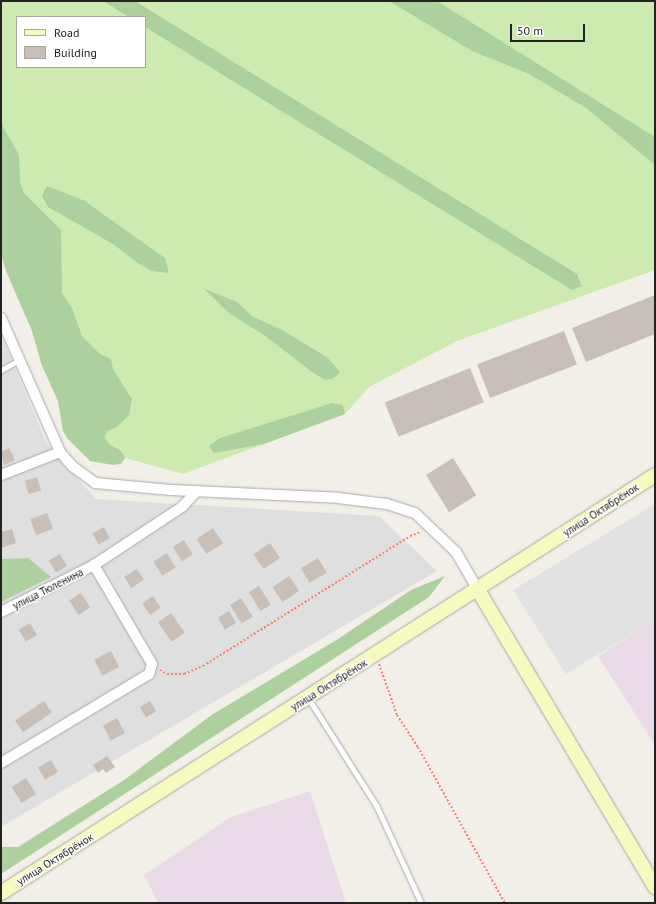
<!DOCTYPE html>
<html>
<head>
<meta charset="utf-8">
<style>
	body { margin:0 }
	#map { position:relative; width:656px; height:904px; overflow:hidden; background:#f2efe9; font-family:"PT Sans",sans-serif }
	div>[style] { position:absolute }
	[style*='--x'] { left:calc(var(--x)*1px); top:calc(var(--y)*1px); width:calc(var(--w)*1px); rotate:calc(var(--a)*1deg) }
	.residential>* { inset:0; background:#e0dfdf }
	.industrial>* { inset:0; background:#ebdbe8 }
	.grass>* { inset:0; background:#cdebb0 }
	.forest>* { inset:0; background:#add19e }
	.parking>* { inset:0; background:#e2e2e2 }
	.building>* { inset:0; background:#c7bfb8; transform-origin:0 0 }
	.path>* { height:2px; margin-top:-1px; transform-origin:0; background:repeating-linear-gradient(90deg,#fa8072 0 2px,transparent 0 4px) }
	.roads { filter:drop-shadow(0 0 1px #a9a9a9) drop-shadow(0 0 1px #a9a9a9) }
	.lane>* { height:5px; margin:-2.5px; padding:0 2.5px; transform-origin:2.5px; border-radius:2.5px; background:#fff }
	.street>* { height:10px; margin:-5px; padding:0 5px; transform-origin:5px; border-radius:5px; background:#fff }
	.secondary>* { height:14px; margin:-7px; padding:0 7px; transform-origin:7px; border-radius:7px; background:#f7fabf }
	span { translate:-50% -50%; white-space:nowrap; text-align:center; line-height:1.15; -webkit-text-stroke:3px #fff; paint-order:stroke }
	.street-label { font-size:11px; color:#222 }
	.frame { position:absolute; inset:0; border:2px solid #222; pointer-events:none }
	.legend { position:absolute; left:16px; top:16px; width:130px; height:52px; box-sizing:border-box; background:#fff; border:1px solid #a7a7a7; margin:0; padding:5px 7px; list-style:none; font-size:12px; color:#222 }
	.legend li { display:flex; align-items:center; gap:8px; height:20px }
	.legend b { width:20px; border:1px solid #a7a7a7 }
	.scale { position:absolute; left:510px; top:24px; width:75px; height:18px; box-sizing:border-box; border:2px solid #222; border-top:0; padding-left:5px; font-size:12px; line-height:14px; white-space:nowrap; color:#222; -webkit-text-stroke:3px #fff; paint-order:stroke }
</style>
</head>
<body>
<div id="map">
	<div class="residential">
		<i style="clip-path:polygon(1px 335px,47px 444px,96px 499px,379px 516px,437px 571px,1px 827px)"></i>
	</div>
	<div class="industrial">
		<i style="clip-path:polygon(655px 620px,655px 745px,598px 656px)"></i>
		<i style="clip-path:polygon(310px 791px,346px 903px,158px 903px,144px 875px,231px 817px)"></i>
	</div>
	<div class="grass">
		<i style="clip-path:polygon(evenodd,1px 1px,655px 1px,655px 270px,457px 341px,369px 387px,345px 414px,183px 474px,82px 446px,1px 238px,1px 1px,17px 17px,145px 17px,145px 67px,17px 67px,17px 17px)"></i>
	</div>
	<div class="forest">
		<i style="clip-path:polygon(103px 1px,135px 1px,577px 274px,582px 286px,572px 290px,145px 27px,145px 17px,129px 17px)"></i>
		<i style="clip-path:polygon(389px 1px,437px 1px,655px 137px,655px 165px,586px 108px,529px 74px,472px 51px)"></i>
		<i style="clip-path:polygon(1px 118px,3px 127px,19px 155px,20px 182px,24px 193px,61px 230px,62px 293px,72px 308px,82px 336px,100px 354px,111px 359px,113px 369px,132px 399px,129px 415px,117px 427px,108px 431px,104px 437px,110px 445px,120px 450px,125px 458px,121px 464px,113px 465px,90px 461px,67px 438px,63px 431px,58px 401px,42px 366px,32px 331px,6px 271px,1px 254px)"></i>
		<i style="clip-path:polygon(47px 186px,85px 201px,107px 217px,165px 258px,169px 273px,152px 271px,139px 264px,113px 244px,48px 207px,42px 196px)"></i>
		<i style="clip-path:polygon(203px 288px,237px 302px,252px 316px,284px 331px,328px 358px,340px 372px,334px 378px,325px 380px,312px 372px,264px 335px,230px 314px)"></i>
		<i style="clip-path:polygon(332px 403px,343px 405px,345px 414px,264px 444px,214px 453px,209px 446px,220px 438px)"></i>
		<i style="clip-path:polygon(28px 558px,51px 577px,1px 602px,1px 559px)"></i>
		<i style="clip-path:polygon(445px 576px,429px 597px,1px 874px,1px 847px,18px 847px,124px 780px,213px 714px,338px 639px,411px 590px)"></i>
	</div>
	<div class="parking">
		<i style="clip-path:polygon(655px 504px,655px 620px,566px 674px,513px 590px)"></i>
	</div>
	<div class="building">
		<i style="clip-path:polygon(655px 295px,655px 334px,586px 362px,572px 328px)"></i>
		<i style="left:564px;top:331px;width:36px;height:93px;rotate:69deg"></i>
		<i style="left:470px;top:368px;width:37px;height:92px;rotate:68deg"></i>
		<i style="clip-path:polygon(9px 448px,15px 460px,4px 465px,1px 452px)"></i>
		<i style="left:453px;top:458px;width:44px;height:32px;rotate:58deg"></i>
		<i style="left:37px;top:477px;width:14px;height:13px;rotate:73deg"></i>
		<i style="left:47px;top:513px;width:17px;height:18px;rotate:69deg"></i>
		<i style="left:104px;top:527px;width:13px;height:13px;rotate:63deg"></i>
		<i style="left:213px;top:528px;width:18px;height:20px;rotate:56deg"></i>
		<i style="clip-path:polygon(12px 529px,16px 543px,1px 548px,1px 532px)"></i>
		<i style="left:184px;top:540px;width:17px;height:13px;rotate:59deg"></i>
		<i style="left:270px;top:543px;width:18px;height:20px;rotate:56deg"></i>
		<i style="left:167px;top:553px;width:17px;height:16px;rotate:59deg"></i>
		<i style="left:60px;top:554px;width:14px;height:13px;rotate:60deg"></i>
		<i style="left:318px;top:558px;width:17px;height:20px;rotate:59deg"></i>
		<i style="left:137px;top:569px;width:13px;height:15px;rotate:58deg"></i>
		<i style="left:289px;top:576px;width:18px;height:20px;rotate:56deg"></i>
		<i style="left:259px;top:586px;width:22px;height:12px;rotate:58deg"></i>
		<i style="left:81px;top:593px;width:17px;height:14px;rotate:57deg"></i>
		<i style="left:153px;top:596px;width:14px;height:13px;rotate:56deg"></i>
		<i style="left:241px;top:598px;width:22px;height:13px;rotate:58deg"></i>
		<i style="left:229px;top:611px;width:14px;height:13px;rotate:60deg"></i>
		<i style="left:171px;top:613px;width:24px;height:16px;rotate:55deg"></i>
		<i style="left:30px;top:623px;width:14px;height:13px;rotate:60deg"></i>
		<i style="left:111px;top:651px;width:18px;height:19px;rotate:63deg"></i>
		<i style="left:44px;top:701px;width:14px;height:35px;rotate:56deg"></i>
		<i style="left:150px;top:701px;width:12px;height:12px;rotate:59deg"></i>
		<i style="left:117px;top:718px;width:17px;height:16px;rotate:62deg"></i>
		<i style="clip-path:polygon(107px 756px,115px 767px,106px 773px,103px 769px,98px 773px,93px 765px)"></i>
		<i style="left:51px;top:760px;width:14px;height:15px;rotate:60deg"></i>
		<i style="left:26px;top:778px;width:19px;height:17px;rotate:58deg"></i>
	</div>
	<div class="path">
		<i style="--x:379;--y:664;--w:54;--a:70.6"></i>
		<i style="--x:397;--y:715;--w:38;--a:57"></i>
		<i style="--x:418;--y:747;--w:179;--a:60.9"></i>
		<i style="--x:160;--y:670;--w:8;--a:30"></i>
		<i style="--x:167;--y:674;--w:17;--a:0"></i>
		<i style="--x:184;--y:674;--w:21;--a:-23"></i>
		<i style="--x:203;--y:666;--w:244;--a:-32.1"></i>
		<i style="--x:410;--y:536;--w:12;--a:-20"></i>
	</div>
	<div class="roads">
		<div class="lane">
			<i style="--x:1;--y:370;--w:21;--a:-29"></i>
			<i style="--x:308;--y:698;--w:127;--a:57.6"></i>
			<i style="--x:376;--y:805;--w:108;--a:65.3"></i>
		</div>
		<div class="street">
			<i style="--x:1;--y:318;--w:146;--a:66.2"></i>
			<i style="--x:60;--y:452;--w:18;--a:49"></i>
			<i style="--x:72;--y:466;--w:29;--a:36"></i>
			<i style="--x:95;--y:483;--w:76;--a:5.3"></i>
			<i style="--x:171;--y:490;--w:167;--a:2.7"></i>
			<i style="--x:338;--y:498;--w:49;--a:7"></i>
			<i style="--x:387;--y:504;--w:29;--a:18"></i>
			<i style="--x:415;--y:513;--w:57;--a:43.6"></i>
			<i style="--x:456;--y:552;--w:44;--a:59.9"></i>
			<i style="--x:1;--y:475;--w:63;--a:-21.3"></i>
			<i style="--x:1;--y:612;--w:104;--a:-26.8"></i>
			<i style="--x:94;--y:565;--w:105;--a:-33.4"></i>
			<i style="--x:182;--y:507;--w:22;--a:-47"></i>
			<i style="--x:1;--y:763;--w:173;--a:-31"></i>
			<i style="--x:149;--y:674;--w:10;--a:-73"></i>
			<i style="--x:152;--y:664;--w:115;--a:-120.4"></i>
		</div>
		<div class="secondary">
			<i style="--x:478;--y:590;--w:346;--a:59.2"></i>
			<i style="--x:1;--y:893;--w:776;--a:-32.58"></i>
		</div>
	</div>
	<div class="street-label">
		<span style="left:601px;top:510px;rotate:-33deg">улица Октябрёнок</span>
		<span style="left:48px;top:589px;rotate:-27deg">улица Тюленина</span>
		<span style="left:329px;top:685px;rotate:-32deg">улица Октябрёнок</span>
		<span style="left:55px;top:859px;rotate:-32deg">улица Октябрёнок</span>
	</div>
	<div class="frame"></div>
	<ul class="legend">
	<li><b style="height:5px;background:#f7fabf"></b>Road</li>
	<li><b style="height:11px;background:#c7bfb8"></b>Building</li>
	</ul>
	<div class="scale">50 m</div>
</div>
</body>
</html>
